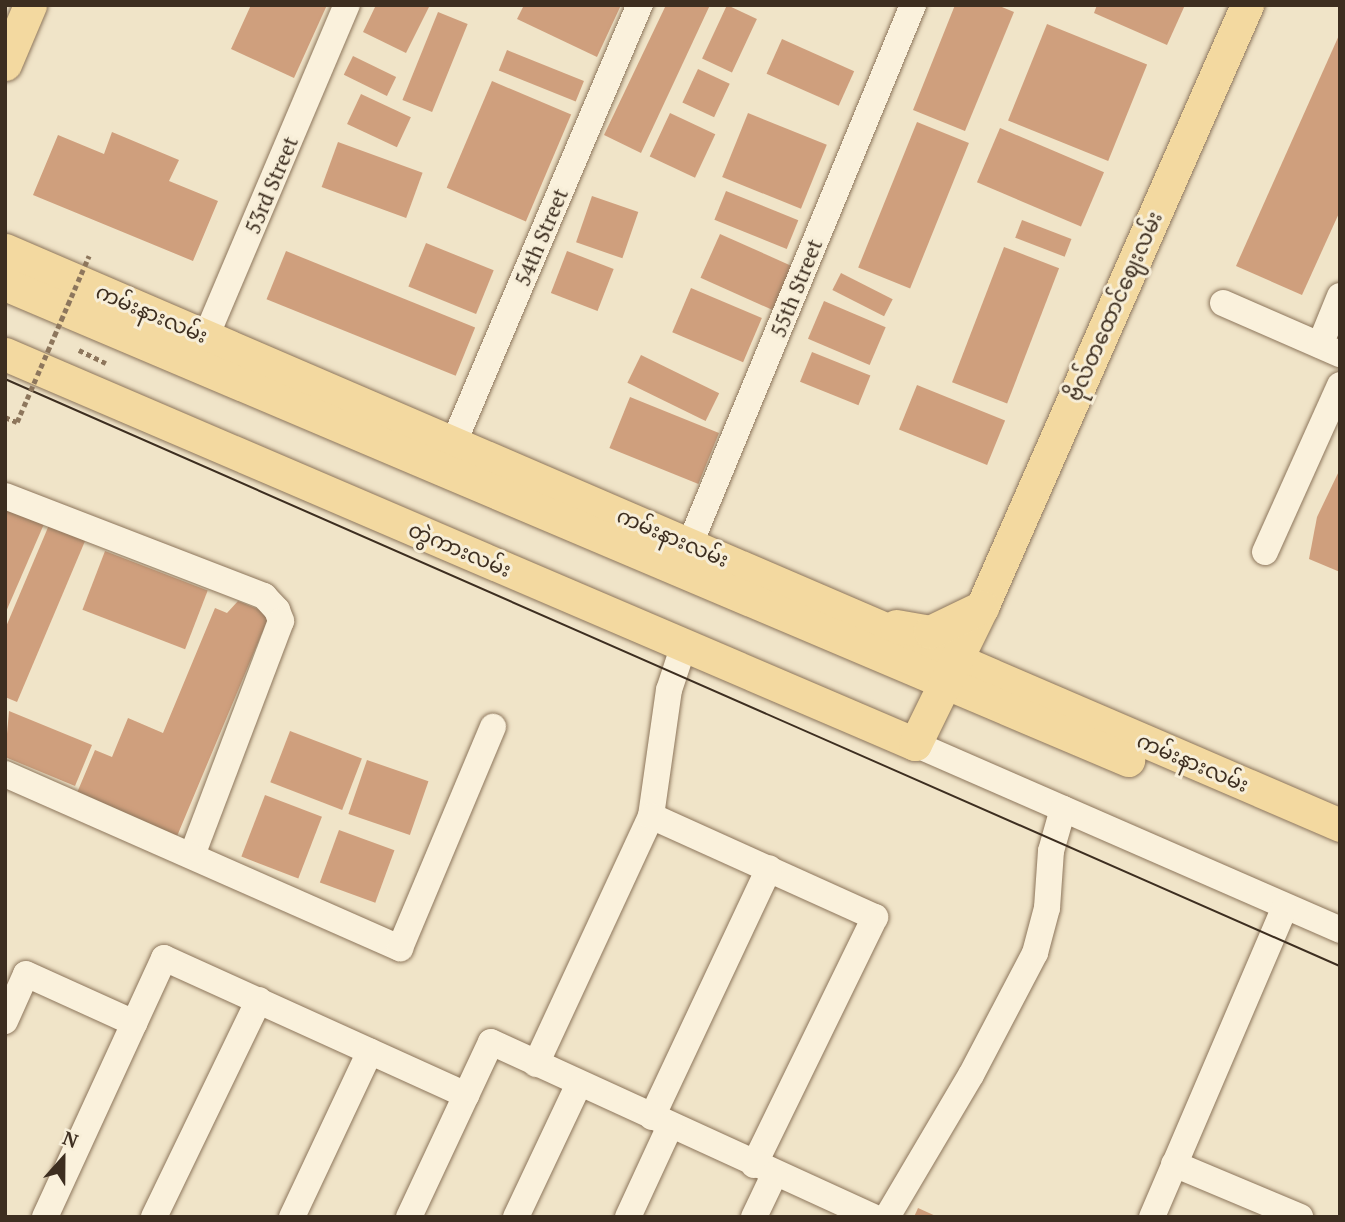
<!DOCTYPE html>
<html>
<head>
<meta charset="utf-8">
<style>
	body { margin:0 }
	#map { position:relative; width:1345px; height:1222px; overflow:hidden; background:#f0e4c8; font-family:"PT Serif","Noto Sans Myanmar",serif }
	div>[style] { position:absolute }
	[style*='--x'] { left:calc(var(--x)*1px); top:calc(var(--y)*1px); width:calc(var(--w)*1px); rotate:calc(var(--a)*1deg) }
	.building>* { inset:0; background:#cf9f7d; transform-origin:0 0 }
	.path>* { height:4.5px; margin-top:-2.25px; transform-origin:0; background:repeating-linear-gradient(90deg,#8d765c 0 5px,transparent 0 8.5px) }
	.roads { filter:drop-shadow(0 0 2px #8d765c) drop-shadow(0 0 2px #8d765c) }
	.minor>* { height:26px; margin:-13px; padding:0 13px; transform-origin:13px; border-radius:13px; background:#faf1dc }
	.major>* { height:33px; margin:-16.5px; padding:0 16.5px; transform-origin:16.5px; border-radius:16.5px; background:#f3d9a0 }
	.tram>* { height:2px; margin:-1px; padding:0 1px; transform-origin:1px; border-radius:1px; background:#3d2e20 }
	.path-bridge>* { height:4.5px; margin-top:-2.25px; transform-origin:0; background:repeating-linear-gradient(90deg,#8d765c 0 5px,transparent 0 8.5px) }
	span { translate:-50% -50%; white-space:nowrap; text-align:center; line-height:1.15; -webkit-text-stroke:6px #f7eed8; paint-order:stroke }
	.street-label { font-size:21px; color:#3d2e20 }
	.frame { position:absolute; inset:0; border:7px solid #3d2e20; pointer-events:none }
	.north { position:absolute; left:28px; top:1124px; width:70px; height:70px; -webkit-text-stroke:5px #f7eed8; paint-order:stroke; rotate:21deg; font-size:19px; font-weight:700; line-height:28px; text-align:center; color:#3d2e20 }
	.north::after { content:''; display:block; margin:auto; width:24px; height:32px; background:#3d2e20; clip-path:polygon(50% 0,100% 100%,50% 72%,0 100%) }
</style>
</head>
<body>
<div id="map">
	<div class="building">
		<i style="clip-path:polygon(251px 5px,327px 5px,294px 78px,231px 49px)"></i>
		<i style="clip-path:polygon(376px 5px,430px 5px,406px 53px,363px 32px)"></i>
		<i style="clip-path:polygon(524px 5px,621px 5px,597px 57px,517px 19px)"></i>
		<i style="clip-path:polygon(666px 5px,710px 5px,641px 153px,604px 135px)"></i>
		<i style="left:727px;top:5px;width:33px;height:59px;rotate:25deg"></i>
		<i style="clip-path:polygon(955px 5px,997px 5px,1014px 12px,965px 131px,913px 110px)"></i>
		<i style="clip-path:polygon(1097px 5px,1185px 5px,1167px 45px,1094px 13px)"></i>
		<i style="left:438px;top:12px;width:32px;height:95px;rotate:22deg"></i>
		<i style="left:1047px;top:24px;width:108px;height:104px;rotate:22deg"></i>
		<i style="clip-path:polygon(1340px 33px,1340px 211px,1302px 295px,1236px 266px)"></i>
		<i style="left:782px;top:39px;width:79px;height:38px;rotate:24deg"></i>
		<i style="left:507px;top:50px;width:83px;height:22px;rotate:22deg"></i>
		<i style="left:353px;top:56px;width:48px;height:21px;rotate:26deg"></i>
		<i style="left:698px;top:69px;width:35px;height:37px;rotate:25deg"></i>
		<i style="left:492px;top:81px;width:86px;height:116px;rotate:23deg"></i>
		<i style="left:361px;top:94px;width:55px;height:33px;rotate:25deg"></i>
		<i style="left:670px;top:113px;width:50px;height:48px;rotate:25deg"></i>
		<i style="left:748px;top:113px;width:85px;height:69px;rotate:22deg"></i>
		<i style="left:917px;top:122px;width:56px;height:157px;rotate:22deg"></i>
		<i style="left:1000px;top:128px;width:113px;height:59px;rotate:23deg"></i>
		<i style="clip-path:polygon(112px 132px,179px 160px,169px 181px,218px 201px,193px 261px,33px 195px,58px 135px,104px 154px)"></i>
		<i style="left:338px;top:142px;width:90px;height:48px;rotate:20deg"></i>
		<i style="left:726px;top:191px;width:78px;height:31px;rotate:22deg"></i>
		<i style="left:592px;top:196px;width:49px;height:49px;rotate:19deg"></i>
		<i style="left:1022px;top:220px;width:53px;height:19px;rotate:21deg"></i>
		<i style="left:720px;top:234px;width:79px;height:48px;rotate:24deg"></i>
		<i style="left:426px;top:243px;width:73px;height:47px;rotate:22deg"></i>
		<i style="left:1004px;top:247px;width:59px;height:145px;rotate:21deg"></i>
		<i style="left:286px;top:251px;width:204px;height:52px;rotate:22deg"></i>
		<i style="left:567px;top:251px;width:50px;height:45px;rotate:21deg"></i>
		<i style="left:841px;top:273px;width:58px;height:19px;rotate:27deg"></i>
		<i style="left:691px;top:288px;width:77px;height:48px;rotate:23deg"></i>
		<i style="left:824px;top:301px;width:67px;height:41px;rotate:23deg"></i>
		<i style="left:812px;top:352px;width:63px;height:32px;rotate:22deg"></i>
		<i style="left:641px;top:355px;width:87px;height:31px;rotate:26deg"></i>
		<i style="left:917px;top:385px;width:95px;height:48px;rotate:22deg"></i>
		<i style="left:630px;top:397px;width:96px;height:55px;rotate:22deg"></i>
		<i style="clip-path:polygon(1340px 469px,1340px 572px,1309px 559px,1317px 517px)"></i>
		<i style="clip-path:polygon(5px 508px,44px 524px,5px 614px)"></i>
		<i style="clip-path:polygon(52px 518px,88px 534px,17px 702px,5px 697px,5px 629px)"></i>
		<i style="left:105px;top:551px;width:110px;height:63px;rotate:21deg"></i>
		<i style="clip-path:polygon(238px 601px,270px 614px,175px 841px,74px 800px,95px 750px,112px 757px,128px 718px,163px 733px,215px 608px,227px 613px)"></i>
		<i style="clip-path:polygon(9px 711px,92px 745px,75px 786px,5px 757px)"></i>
		<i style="left:290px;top:731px;width:77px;height:55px;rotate:21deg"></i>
		<i style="left:367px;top:760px;width:65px;height:57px;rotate:19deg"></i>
		<i style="left:265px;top:795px;width:61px;height:66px;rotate:21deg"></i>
		<i style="left:339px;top:830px;width:59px;height:56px;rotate:20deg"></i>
		<i style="clip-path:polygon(918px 1208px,938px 1217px,914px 1217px)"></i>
	</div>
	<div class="path">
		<i style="--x:79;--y:350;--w:30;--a:26"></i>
		<i style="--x:5;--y:417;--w:13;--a:23"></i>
	</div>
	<div class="roads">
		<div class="minor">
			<i style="--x:1223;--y:303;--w:128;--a:23.6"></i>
			<i style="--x:1320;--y:345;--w:53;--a:-67.8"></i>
			<i style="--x:199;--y:353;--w:378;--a:-67"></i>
			<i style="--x:446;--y:461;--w:496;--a:-67"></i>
			<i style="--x:5;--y:496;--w:278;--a:21.1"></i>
			<i style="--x:264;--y:596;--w:19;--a:47"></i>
			<i style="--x:277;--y:610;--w:12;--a:70"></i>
			<i style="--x:281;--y:621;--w:250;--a:110.8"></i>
			<i style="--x:1265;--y:552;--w:183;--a:-65.8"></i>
			<i style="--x:682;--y:563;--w:604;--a:-67.51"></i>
			<i style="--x:915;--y:744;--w:464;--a:23.6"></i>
			<i style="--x:5;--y:774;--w:432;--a:23.8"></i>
			<i style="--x:400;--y:948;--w:240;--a:-67.2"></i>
			<i style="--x:651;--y:816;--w:127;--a:-81.9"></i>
			<i style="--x:669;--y:690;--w:47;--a:-71.6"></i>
			<i style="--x:5;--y:1021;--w:51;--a:-65.9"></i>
			<i style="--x:26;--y:974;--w:119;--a:24.4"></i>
			<i style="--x:536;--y:1064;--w:273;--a:-65.1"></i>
			<i style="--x:651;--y:816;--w:246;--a:24.3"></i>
			<i style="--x:875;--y:917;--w:276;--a:116"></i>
			<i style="--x:652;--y:1117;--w:275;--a:-64.8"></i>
			<i style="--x:1174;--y:1164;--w:137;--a:22.8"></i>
			<i style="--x:45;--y:1217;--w:285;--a:-65.3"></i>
			<i style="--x:164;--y:958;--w:332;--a:24.4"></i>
			<i style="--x:154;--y:1217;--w:241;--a:-64.2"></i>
			<i style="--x:292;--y:1217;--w:183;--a:-64.8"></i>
			<i style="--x:409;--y:1217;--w:193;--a:-64.9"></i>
			<i style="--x:491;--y:1042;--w:420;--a:24.6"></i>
			<i style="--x:516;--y:1217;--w:147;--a:-64.7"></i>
			<i style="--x:628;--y:1217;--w:100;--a:-65.2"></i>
			<i style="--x:754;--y:1217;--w:47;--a:-64.5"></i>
			<i style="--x:887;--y:1217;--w:165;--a:-59.4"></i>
			<i style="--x:971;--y:1075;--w:138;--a:-62.3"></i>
			<i style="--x:1035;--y:953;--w:47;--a:-75.1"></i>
			<i style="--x:1047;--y:908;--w:57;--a:-86"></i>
			<i style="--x:1051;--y:851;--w:44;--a:-74.1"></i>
			<i style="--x:1152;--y:1217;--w:338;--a:-66.8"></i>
		</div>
		<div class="major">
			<i style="--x:5;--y:64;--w:64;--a:-67"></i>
			<i style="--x:5;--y:250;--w:1454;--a:23.3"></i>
			<i style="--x:5;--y:284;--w:1220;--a:22.97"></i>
			<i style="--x:5;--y:354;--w:990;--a:23.2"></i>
			<i style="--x:915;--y:744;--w:153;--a:-63.9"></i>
			<i style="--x:982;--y:607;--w:658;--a:-66.24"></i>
			<i style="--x:896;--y:626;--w:35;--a:10"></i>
			<i style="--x:930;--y:632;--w:58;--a:-25.7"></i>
		</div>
	</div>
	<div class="tram">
		<i style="--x:5;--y:379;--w:1458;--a:23.74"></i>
	</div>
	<div class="path-bridge">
		<i style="--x:17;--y:422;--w:181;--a:-66.6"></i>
	</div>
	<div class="street-label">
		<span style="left:271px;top:185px;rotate:-67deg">53rd Street</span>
		<span style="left:541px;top:237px;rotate:-67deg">54th Street</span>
		<span style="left:796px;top:288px;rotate:-68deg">55th Street</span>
		<span style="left:1114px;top:306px;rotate:-66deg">ဗိုလ်တထောင်ဈေးလမ်း</span>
		<span style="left:152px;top:313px;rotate:23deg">ကမ်းနားလမ်း</span>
		<span style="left:673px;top:537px;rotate:23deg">ကမ်းနားလမ်း</span>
		<span style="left:460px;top:549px;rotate:23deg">တွဲကားလမ်း</span>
		<span style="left:1193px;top:762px;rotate:23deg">ကမ်းနားလမ်း</span>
	</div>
	<div class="frame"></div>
	<div class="north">N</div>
</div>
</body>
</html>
